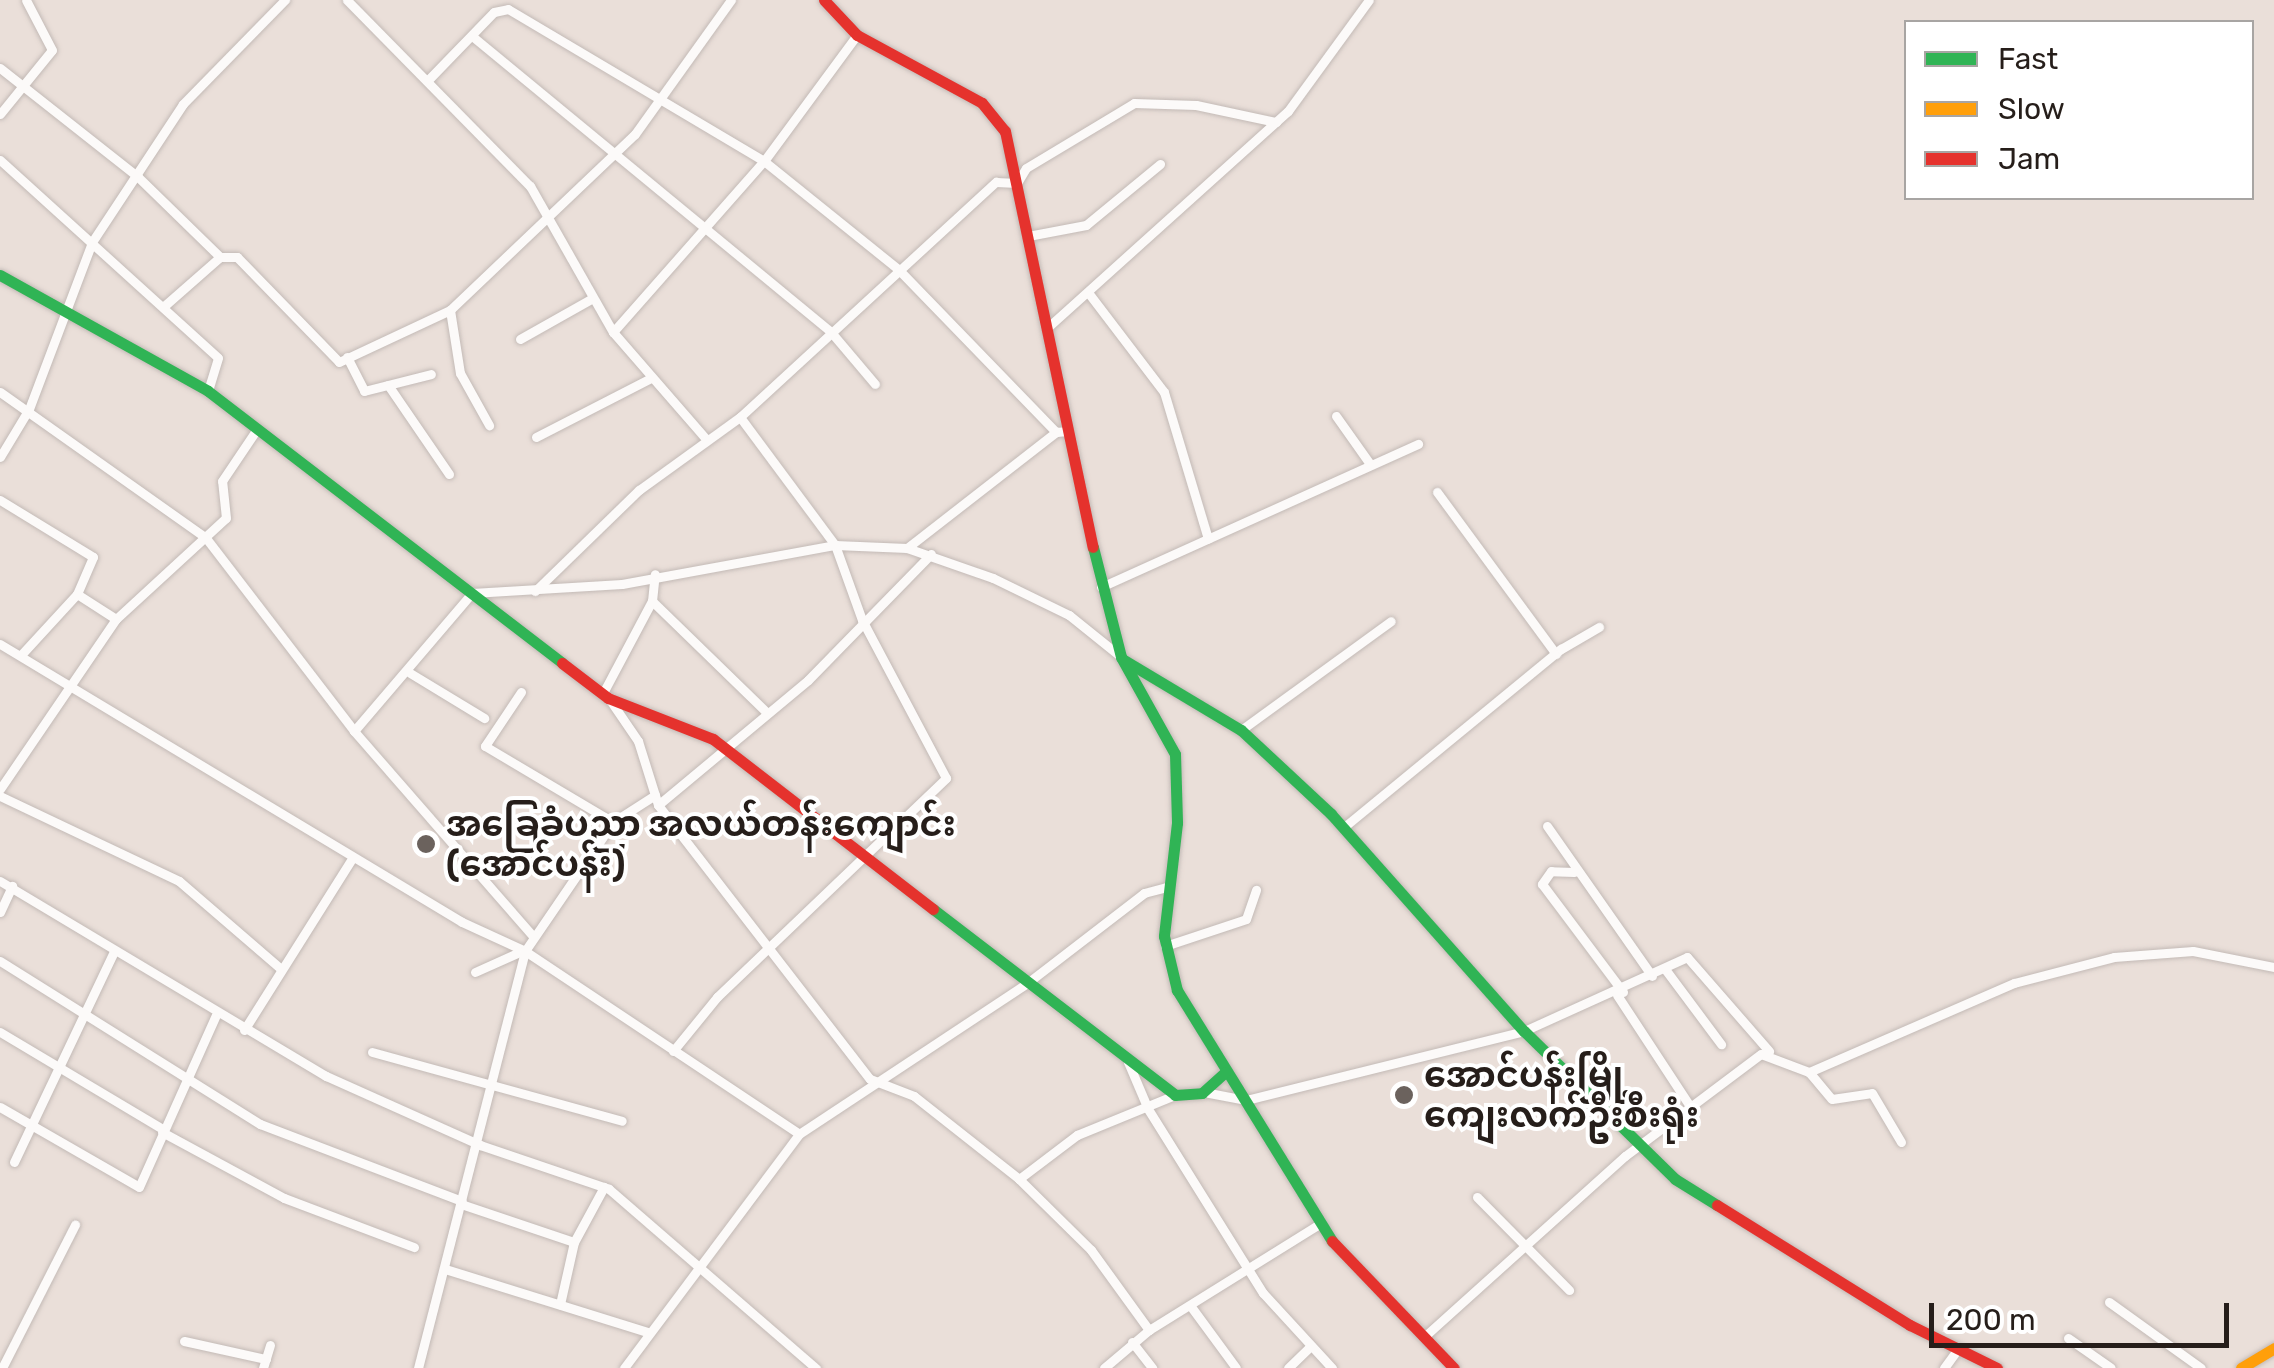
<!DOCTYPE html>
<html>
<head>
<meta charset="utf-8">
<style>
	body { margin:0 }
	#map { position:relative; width:2274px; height:1368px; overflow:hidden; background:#eadfd9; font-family:Rubik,"Noto Sans Myanmar",sans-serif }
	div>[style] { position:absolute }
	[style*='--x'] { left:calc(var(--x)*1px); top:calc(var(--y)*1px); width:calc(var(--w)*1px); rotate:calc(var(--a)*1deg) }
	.roads { filter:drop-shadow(0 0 2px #c3bab6) drop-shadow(0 0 2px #c3bab6) }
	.street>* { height:9px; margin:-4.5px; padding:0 4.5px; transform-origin:4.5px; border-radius:4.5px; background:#fcfaf9 }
	.fast>* { height:11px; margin:-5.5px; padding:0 5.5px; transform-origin:5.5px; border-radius:5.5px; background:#30b455 }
	.slow>* { height:11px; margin:-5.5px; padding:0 5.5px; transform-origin:5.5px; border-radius:5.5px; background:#ff9f0a }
	.jam>* { height:11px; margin:-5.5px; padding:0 5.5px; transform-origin:5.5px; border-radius:5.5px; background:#e5322d }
	.dots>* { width:28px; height:28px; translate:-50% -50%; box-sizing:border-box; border:5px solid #fff; border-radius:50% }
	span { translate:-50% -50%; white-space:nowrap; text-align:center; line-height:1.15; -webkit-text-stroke:8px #fff; paint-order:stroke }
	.poi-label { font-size:35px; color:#261e1a; font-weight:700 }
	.left { translate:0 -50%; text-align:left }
	.legend { position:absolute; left:1904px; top:20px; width:350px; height:180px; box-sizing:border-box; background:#fff; border:2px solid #a8a5a3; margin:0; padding:12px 18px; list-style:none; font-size:30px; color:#261e1a }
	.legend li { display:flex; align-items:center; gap:20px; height:50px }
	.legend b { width:50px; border:2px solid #a8a5a3 }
	.scale { position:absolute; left:1929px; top:1303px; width:300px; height:45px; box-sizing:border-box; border:5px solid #261e1a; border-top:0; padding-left:12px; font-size:30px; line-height:35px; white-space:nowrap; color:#261e1a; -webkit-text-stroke:8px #fff; paint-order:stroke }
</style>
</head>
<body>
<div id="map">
	<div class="roads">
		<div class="street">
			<i style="--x:347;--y:0;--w:261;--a:45.5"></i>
			<i style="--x:530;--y:186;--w:168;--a:60.4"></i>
			<i style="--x:613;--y:332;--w:142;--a:49"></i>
			<i style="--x:472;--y:36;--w:465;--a:39.5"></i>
			<i style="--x:831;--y:332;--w:68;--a:49.8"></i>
			<i style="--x:0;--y:68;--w:176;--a:38.3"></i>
			<i style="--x:138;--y:177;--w:115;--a:44.3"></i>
			<i style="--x:429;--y:79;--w:93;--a:-45.9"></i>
			<i style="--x:494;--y:12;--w:14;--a:-12"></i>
			<i style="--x:508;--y:9;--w:298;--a:30.7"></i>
			<i style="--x:764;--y:161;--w:174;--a:38.9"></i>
			<i style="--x:899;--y:270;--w:226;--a:45.9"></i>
			<i style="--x:1056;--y:432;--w:12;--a:-5"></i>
			<i style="--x:0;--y:114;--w:82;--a:-50.9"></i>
			<i style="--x:52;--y:50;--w:56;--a:-117.5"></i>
			<i style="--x:0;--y:160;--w:294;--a:42.2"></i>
			<i style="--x:218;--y:358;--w:34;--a:107"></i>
			<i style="--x:1028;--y:236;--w:59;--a:-10.7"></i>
			<i style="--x:1086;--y:225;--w:96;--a:-39.5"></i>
			<i style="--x:1090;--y:295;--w:122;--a:52.7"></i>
			<i style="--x:1164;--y:392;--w:153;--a:73.3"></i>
			<i style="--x:163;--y:307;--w:76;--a:-41.3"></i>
			<i style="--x:220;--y:257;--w:17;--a:0"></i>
			<i style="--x:237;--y:257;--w:146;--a:45.8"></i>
			<i style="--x:339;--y:362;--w:123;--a:-25.1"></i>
			<i style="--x:450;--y:310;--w:255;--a:-43.6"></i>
			<i style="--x:635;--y:134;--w:165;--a:-54.4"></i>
			<i style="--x:450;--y:310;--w:64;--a:81"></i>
			<i style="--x:460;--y:373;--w:60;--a:60.9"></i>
			<i style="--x:1047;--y:328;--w:324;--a:-42"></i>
			<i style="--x:1288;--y:111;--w:137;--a:-53.9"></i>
			<i style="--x:613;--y:332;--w:228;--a:-48.6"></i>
			<i style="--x:764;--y:161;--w:157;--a:-53.6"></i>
			<i style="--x:520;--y:339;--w:81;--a:-29.4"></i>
			<i style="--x:347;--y:357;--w:38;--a:63"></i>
			<i style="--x:364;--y:391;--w:69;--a:-14.2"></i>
			<i style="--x:388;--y:385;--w:108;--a:55.6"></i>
			<i style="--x:0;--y:392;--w:252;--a:35.3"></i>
			<i style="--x:206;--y:538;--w:243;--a:52.5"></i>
			<i style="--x:354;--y:731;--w:271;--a:48.9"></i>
			<i style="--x:1336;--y:416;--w:59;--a:54.7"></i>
			<i style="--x:536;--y:437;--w:127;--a:-27.2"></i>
			<i style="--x:0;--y:457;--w:56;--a:-58.9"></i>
			<i style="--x:29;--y:409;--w:178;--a:-69.3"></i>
			<i style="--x:92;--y:242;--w:165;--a:-56.6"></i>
			<i style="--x:183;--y:104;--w:146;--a:-45.6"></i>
			<i style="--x:1437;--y:492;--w:201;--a:53.7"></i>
			<i style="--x:0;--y:500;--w:109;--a:31.5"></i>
			<i style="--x:93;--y:557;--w:40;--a:113.4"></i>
			<i style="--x:77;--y:594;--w:83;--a:132.6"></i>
			<i style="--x:907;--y:548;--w:189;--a:-37.9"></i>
			<i style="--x:1101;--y:587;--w:348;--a:-24.3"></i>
			<i style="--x:535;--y:591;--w:145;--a:-44.2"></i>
			<i style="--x:639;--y:490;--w:125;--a:-35.9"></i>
			<i style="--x:740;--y:417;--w:348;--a:-42.6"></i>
			<i style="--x:996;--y:182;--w:21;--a:3"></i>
			<i style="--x:1017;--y:183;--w:17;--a:-59"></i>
			<i style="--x:1026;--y:168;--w:126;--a:-31"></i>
			<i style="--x:1134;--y:103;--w:62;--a:1.8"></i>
			<i style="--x:1196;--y:105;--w:82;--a:12"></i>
			<i style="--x:77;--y:594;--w:46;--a:32.7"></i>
			<i style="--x:652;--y:601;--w:159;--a:44.2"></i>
			<i style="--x:0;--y:644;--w:539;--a:31.04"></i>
			<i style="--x:462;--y:922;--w:69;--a:24.7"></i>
			<i style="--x:525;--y:951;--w:329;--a:33.7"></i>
			<i style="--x:410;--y:673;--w:87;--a:31.3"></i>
			<i style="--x:521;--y:692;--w:65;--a:123.7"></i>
			<i style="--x:485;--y:746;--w:149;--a:30.7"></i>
			<i style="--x:603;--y:693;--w:104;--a:-62"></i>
			<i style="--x:652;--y:601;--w:27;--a:-84"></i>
			<i style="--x:610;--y:700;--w:50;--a:55.7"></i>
			<i style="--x:638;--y:741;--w:67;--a:72.6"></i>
			<i style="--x:658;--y:805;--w:346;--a:52.3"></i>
			<i style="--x:870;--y:1079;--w:47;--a:21.1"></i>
			<i style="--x:914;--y:1096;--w:134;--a:38.3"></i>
			<i style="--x:1019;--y:1179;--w:101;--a:44.6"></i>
			<i style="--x:1091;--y:1250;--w:99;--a:54.1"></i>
			<i style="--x:1241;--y:730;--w:185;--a:-36"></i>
			<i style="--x:354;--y:731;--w:182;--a:-49.5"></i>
			<i style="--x:472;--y:593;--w:150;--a:-3.4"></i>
			<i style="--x:622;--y:584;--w:217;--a:-10.4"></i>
			<i style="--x:835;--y:545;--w:72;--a:2.4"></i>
			<i style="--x:907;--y:548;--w:91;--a:19.2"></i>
			<i style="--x:993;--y:578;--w:85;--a:26"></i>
			<i style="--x:1069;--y:615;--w:67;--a:38.9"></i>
			<i style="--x:0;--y:789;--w:206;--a:-55.7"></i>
			<i style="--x:116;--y:619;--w:149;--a:-42.6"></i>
			<i style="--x:226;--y:518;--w:37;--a:-96"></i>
			<i style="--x:222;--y:481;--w:63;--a:-56.1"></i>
			<i style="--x:0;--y:796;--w:198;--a:25.4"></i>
			<i style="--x:179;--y:881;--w:135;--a:40.8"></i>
			<i style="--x:658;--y:805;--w:195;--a:-39.8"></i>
			<i style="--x:808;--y:680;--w:176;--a:-45.7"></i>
			<i style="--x:1547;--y:826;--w:183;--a:55"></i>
			<i style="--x:1344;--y:827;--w:281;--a:-39.4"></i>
			<i style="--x:1561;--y:649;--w:44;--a:-30.1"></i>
			<i style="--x:1574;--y:872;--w:23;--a:-178"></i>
			<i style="--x:1551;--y:871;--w:16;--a:125"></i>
			<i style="--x:1542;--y:884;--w:135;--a:53.1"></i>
			<i style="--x:0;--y:881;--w:380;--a:30.9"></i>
			<i style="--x:326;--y:1076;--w:169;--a:24.1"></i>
			<i style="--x:480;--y:1145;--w:136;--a:18.8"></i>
			<i style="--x:609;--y:1189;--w:274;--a:40.9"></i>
			<i style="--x:0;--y:912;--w:29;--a:-65"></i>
			<i style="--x:1165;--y:946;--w:85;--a:-18.4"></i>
			<i style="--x:1246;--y:919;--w:31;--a:-71"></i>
			<i style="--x:0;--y:961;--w:307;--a:32.1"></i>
			<i style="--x:260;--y:1124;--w:216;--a:20.9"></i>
			<i style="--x:1665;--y:969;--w:94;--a:53.3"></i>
			<i style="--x:475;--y:972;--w:51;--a:-24.1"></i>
			<i style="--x:1617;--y:995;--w:133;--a:56.7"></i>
			<i style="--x:244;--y:1030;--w:204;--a:-57.8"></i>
			<i style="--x:0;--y:1032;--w:190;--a:30.8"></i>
			<i style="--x:673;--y:1051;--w:70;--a:-50.8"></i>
			<i style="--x:717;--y:997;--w:317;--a:-43.7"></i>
			<i style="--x:946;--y:778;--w:179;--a:-118"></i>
			<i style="--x:862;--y:620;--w:80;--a:-109.8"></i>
			<i style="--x:835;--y:545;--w:159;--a:-126.6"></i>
			<i style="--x:372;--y:1052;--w:259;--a:15.4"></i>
			<i style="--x:1128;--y:1062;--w:51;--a:66.9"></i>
			<i style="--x:1148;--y:1109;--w:217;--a:58"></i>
			<i style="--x:1263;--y:1293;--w:102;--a:47.4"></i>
			<i style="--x:1809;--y:1072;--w:35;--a:50"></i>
			<i style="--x:1832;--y:1099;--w:40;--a:-8.5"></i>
			<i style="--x:1872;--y:1093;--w:57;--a:59.4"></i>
			<i style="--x:1204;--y:1092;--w:43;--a:10.8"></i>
			<i style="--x:1246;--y:1100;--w:286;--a:-13.9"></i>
			<i style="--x:1524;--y:1031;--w:179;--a:-24.4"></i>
			<i style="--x:1687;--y:957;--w:125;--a:48.9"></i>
			<i style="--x:0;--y:1107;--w:160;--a:29.9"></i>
			<i style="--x:139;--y:1187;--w:188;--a:-65.9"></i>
			<i style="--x:162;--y:1132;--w:139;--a:28.4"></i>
			<i style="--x:284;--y:1198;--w:139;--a:20.7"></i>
			<i style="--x:14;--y:1162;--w:233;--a:-64.6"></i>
			<i style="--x:1019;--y:1179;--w:73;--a:-37.2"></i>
			<i style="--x:1077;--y:1135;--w:106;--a:-22.2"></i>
			<i style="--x:1477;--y:1197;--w:131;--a:45.3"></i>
			<i style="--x:461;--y:1204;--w:119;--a:18.6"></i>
			<i style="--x:574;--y:1242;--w:64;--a:102.7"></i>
			<i style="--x:573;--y:1244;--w:65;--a:-61.5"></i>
			<i style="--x:445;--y:1269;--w:212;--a:17.3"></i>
			<i style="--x:2109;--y:1302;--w:113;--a:35.7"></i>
			<i style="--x:1192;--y:1308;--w:74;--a:53.7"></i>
			<i style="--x:1425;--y:1336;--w:269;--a:-42"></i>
			<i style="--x:1625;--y:1156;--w:170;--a:-36.9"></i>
			<i style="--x:1761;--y:1054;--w:51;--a:20.6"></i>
			<i style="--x:1809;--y:1072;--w:223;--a:-23.5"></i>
			<i style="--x:2014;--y:983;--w:103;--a:-14.6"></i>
			<i style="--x:2114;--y:957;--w:79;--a:-4.3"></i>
			<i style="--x:2193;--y:951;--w:83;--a:11.2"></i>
			<i style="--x:2068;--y:1338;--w:52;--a:34.9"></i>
			<i style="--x:184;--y:1341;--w:84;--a:12.4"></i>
			<i style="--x:1132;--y:1342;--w:33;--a:52"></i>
			<i style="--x:2;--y:1368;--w:161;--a:-63"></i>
			<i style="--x:263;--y:1368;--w:24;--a:-73"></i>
			<i style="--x:418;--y:1368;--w:431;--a:-75.6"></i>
			<i style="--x:525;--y:951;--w:156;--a:-55.7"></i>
			<i style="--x:613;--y:822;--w:50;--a:-32.7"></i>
			<i style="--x:624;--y:1368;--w:292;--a:-53.2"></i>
			<i style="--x:799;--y:1134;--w:272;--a:-33.5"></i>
			<i style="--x:1026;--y:984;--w:149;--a:-37.6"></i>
			<i style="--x:1144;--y:893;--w:23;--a:-15"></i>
			<i style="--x:1104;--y:1368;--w:59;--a:-40.2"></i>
			<i style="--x:1149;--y:1330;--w:203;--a:-31.9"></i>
			<i style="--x:1288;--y:1368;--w:29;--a:-44"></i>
			<i style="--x:1944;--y:1368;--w:24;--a:-54"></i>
		</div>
		<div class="fast">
			<i style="--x:0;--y:275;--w:238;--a:29.1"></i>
			<i style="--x:208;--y:391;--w:446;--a:37.5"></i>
			<i style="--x:1093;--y:547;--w:114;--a:75.7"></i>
			<i style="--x:1121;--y:657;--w:111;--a:60.9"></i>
			<i style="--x:1175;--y:754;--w:69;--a:88.3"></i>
			<i style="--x:1177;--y:823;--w:114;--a:96.6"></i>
			<i style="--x:1164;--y:936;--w:56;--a:76.5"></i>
			<i style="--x:1177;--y:990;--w:295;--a:58.3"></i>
			<i style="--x:1124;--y:660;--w:136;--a:30.9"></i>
			<i style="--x:1241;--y:730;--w:123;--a:43"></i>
			<i style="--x:1331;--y:814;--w:290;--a:48.4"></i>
			<i style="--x:1524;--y:1031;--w:211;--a:44.4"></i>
			<i style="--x:1675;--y:1179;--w:49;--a:31.8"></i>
			<i style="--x:933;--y:909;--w:305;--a:37.5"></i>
			<i style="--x:1175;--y:1095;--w:27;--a:-4"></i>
			<i style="--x:1202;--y:1093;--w:31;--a:-42"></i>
		</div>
		<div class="slow">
			<i style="--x:2241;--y:1368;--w:39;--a:-31"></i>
		</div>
		<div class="jam">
			<i style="--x:824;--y:0;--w:48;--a:46.7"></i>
			<i style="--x:857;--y:35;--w:142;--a:28.5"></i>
			<i style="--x:982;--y:103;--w:36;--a:51"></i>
			<i style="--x:1005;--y:131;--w:425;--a:78.1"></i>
			<i style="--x:562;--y:663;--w:58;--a:37.3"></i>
			<i style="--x:608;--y:698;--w:113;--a:21.3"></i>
			<i style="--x:713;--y:739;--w:278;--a:37.7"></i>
			<i style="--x:1717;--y:1205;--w:227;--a:31.9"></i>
			<i style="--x:1910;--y:1325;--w:97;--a:26.3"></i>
			<i style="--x:1332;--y:1241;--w:176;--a:46.2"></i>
		</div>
	</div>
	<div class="dots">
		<i style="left:426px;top:844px;background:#6b625d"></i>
		<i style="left:1404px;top:1095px;background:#6b625d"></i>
	</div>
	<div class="poi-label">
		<span class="left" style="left:446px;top:844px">အခြေခံပညာ အလယ်တန်းကျောင်း<br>(အောင်ပန်း)</span>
		<span class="left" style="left:1424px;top:1095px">အောင်ပန်းမြို့<br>ကျေးလက်ဦးစီးရုံး</span>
	</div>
	<ul class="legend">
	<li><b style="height:12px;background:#30b455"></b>Fast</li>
	<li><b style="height:12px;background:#ff9f0a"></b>Slow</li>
	<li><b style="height:12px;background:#e5322d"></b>Jam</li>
	</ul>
	<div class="scale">200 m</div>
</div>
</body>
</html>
